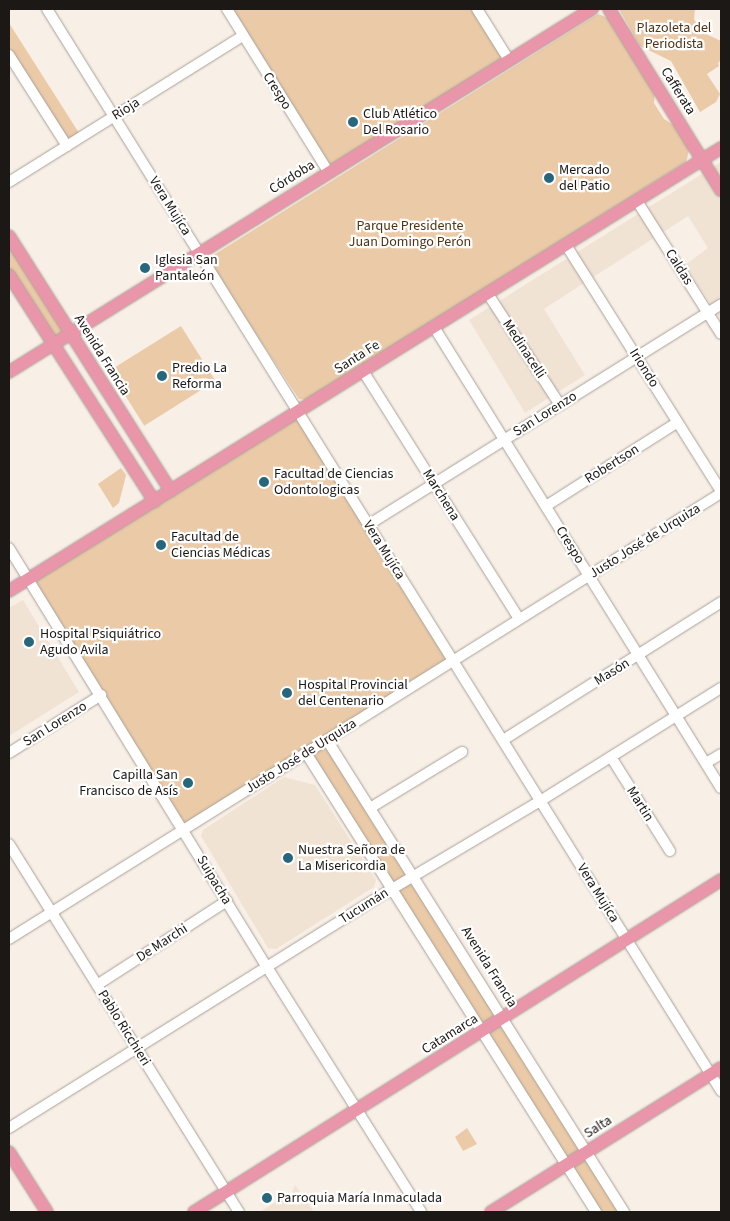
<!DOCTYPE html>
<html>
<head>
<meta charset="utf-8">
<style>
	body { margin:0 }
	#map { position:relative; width:730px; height:1221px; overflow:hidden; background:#f8efe6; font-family:"Source Sans 3",sans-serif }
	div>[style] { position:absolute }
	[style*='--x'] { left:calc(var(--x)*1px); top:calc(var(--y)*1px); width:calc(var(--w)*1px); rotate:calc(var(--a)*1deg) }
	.built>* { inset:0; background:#f1e3d3 }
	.green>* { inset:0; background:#eacaa7; transform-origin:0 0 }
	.roads { filter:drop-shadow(0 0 1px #a9a198) drop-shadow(0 0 1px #a9a198) }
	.minor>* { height:10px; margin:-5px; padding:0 5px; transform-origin:5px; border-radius:5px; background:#fff }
	.major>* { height:12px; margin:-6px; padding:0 6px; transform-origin:6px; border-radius:6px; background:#e996ab }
	.dots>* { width:14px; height:14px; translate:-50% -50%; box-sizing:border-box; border:2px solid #fff; border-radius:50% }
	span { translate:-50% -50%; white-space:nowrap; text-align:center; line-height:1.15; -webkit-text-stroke:4.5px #fff; paint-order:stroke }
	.park-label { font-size:14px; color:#4f3413 }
	.street-label { font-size:14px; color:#1b1815 }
	.poi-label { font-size:14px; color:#1b1815 }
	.left { translate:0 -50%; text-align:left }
	.right { translate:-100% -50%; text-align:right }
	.frame { position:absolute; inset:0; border:10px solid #1b1815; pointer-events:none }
</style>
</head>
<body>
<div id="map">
	<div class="built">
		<i style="clip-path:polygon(721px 162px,721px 320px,685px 265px,708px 248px,688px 216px,544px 309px,585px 375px,525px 413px,469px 320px)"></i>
		<i style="clip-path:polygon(23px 600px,79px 692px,9px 736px,9px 608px)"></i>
		<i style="clip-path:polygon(284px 777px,315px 785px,376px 880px,374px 887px,276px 949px,268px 948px,201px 836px,203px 830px)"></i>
		<i style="clip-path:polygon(295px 1185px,314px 1212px,260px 1212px,292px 1192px)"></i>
	</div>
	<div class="green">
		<i style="clip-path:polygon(227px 9px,477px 9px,509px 60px,329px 173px)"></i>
		<i style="clip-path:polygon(619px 9px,695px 9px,694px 19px,698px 27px,706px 34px,721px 41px,721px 60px,718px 63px,719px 66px,707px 74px,720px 94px,716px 102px,700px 112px,671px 61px,640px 46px)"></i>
		<i style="clip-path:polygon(598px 14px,608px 18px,655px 92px,654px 103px,664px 119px,675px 126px,687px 145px,689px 151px,686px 162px,307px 400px,299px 399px,210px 265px,212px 256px)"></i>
		<i style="clip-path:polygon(9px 23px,79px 133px,68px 139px,9px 48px)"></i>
		<i style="clip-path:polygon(9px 236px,71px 333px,54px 344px,9px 275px)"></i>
		<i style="left:181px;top:326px;width:65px;height:84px;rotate:58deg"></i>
		<i style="clip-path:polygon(298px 412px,453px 660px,327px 739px,624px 1212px,596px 1212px,306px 753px,184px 830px,28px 579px)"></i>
		<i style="clip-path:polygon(121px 468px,126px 475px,119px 503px,113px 508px,98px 484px)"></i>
		<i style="clip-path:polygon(467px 1128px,477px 1144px,463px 1151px,455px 1137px)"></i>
	</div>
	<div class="roads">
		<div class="minor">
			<i style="--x:47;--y:9;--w:1275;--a:58.08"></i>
			<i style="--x:227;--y:9;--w:193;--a:58.1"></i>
			<i style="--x:477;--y:9;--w:60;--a:57.9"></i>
			<i style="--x:9;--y:55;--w:108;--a:57.5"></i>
			<i style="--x:9;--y:182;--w:276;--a:-32"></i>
			<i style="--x:637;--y:201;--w:157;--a:57.7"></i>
			<i style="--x:566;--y:245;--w:291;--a:57.8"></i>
			<i style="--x:488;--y:294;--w:132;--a:57"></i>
			<i style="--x:434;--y:327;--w:543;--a:58.1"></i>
			<i style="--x:363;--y:371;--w:293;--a:57.8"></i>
			<i style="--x:546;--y:506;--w:156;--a:-32.5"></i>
			<i style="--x:368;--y:525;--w:416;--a:-32"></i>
			<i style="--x:9;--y:548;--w:492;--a:58.4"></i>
			<i style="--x:267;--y:967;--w:289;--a:57.8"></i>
			<i style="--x:327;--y:740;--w:558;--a:57.82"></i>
			<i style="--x:503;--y:740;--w:258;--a:-32.3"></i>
			<i style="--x:9;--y:753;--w:109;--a:-32.2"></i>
			<i style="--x:306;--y:753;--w:543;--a:57.71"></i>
			<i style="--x:611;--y:757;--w:111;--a:57.9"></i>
			<i style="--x:706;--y:763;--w:17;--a:-31"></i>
			<i style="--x:370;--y:808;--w:108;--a:-31.3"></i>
			<i style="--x:9;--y:844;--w:434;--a:58"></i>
			<i style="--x:9;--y:939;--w:840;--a:-32.06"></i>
			<i style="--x:97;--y:985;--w:155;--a:-32.9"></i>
			<i style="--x:9;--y:1128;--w:451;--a:-32"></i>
			<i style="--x:392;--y:889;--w:172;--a:-30.7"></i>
			<i style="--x:540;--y:801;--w:213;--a:-32"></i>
		</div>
		<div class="major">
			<i style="--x:609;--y:9;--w:213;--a:58.3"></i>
			<i style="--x:9;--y:236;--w:302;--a:57.6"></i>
			<i style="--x:9;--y:275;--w:269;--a:57.3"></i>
			<i style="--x:9;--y:372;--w:687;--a:-31.91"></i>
			<i style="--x:9;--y:591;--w:839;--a:-31.89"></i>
			<i style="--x:9;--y:1152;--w:71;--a:57.7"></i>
			<i style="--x:194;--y:1212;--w:623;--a:-32.21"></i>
			<i style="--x:491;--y:1212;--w:271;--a:-32.1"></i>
		</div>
	</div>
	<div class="dots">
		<i style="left:353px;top:122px;background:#27677c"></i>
		<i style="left:549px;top:178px;background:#27677c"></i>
		<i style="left:145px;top:268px;background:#27677c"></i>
		<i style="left:162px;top:376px;background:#27677c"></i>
		<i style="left:264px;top:482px;background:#27677c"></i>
		<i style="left:161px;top:545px;background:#27677c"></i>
		<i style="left:29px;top:642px;background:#27677c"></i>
		<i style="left:287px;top:693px;background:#27677c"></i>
		<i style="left:188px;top:783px;background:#27677c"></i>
		<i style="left:288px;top:858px;background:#27677c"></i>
		<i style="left:267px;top:1198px;background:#27677c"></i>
	</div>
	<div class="park-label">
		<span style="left:674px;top:36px">Plazoleta del<br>Periodista</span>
		<span style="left:410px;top:234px">Parque Presidente<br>Juan Domingo Perón</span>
	</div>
	<div class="street-label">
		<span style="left:277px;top:91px;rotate:58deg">Crespo</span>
		<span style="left:678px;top:91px;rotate:58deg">Cafferata</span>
		<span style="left:126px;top:109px;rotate:-32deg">Rioja</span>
		<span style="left:292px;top:177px;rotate:-32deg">Córdoba</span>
		<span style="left:170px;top:206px;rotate:58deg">Vera Mujíca</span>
		<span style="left:679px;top:267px;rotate:58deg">Caldas</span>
		<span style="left:524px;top:349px;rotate:57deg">Medinacelli</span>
		<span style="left:102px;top:355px;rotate:58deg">Avenida Francia</span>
		<span style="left:357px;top:357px;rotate:-32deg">Santa Fe</span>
		<span style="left:644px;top:368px;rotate:58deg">Iriondo</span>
		<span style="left:545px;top:414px;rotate:-32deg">San Lorenzo</span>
		<span style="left:612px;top:464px;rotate:-32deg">Robertson</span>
		<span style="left:441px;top:495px;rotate:58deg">Marchena</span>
		<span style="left:645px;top:541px;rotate:-32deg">Justo José de Urquiza</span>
		<span style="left:570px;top:545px;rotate:58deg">Crespo</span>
		<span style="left:384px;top:550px;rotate:58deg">Vera Mujíca</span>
		<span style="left:612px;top:672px;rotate:-32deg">Masón</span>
		<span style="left:55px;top:724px;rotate:-32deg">San Lorenzo</span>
		<span style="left:301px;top:756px;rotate:-32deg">Justo José de Urquiza</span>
		<span style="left:640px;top:804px;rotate:58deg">Martin</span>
		<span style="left:214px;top:880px;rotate:59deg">Suipacha</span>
		<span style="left:598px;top:893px;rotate:58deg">Vera Mujíca</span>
		<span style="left:364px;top:906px;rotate:-32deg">Tucumán</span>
		<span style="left:162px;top:943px;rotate:-33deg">De Marchi</span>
		<span style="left:489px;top:967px;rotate:58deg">Avenida Francia</span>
		<span style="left:124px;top:1028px;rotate:58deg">Pablo Ricchieri</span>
		<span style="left:450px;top:1034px;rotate:-32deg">Catamarca</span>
		<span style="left:598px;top:1127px;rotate:-32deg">Salta</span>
	</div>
	<div class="poi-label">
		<span class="left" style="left:363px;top:122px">Club Atlético<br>Del Rosario</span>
		<span class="left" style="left:559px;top:178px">Mercado<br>del Patio</span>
		<span class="left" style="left:155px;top:268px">Iglesia San<br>Pantaleón</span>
		<span class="left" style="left:172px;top:376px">Predio La<br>Reforma</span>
		<span class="left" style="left:274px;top:482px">Facultad de Ciencias<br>Odontologicas</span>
		<span class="left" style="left:171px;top:545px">Facultad de<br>Ciencias Médicas</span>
		<span class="left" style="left:40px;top:642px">Hospital Psiquiátrico<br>Agudo Avila</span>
		<span class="left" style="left:298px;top:693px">Hospital Provincial<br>del Centenario</span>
		<span class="right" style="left:178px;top:783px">Capilla San<br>Francisco de Asís</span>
		<span class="left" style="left:298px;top:858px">Nuestra Señora de<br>La Misericordia</span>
		<span class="left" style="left:277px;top:1198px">Parroquia María Inmaculada</span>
	</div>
	<div class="frame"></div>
</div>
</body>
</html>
